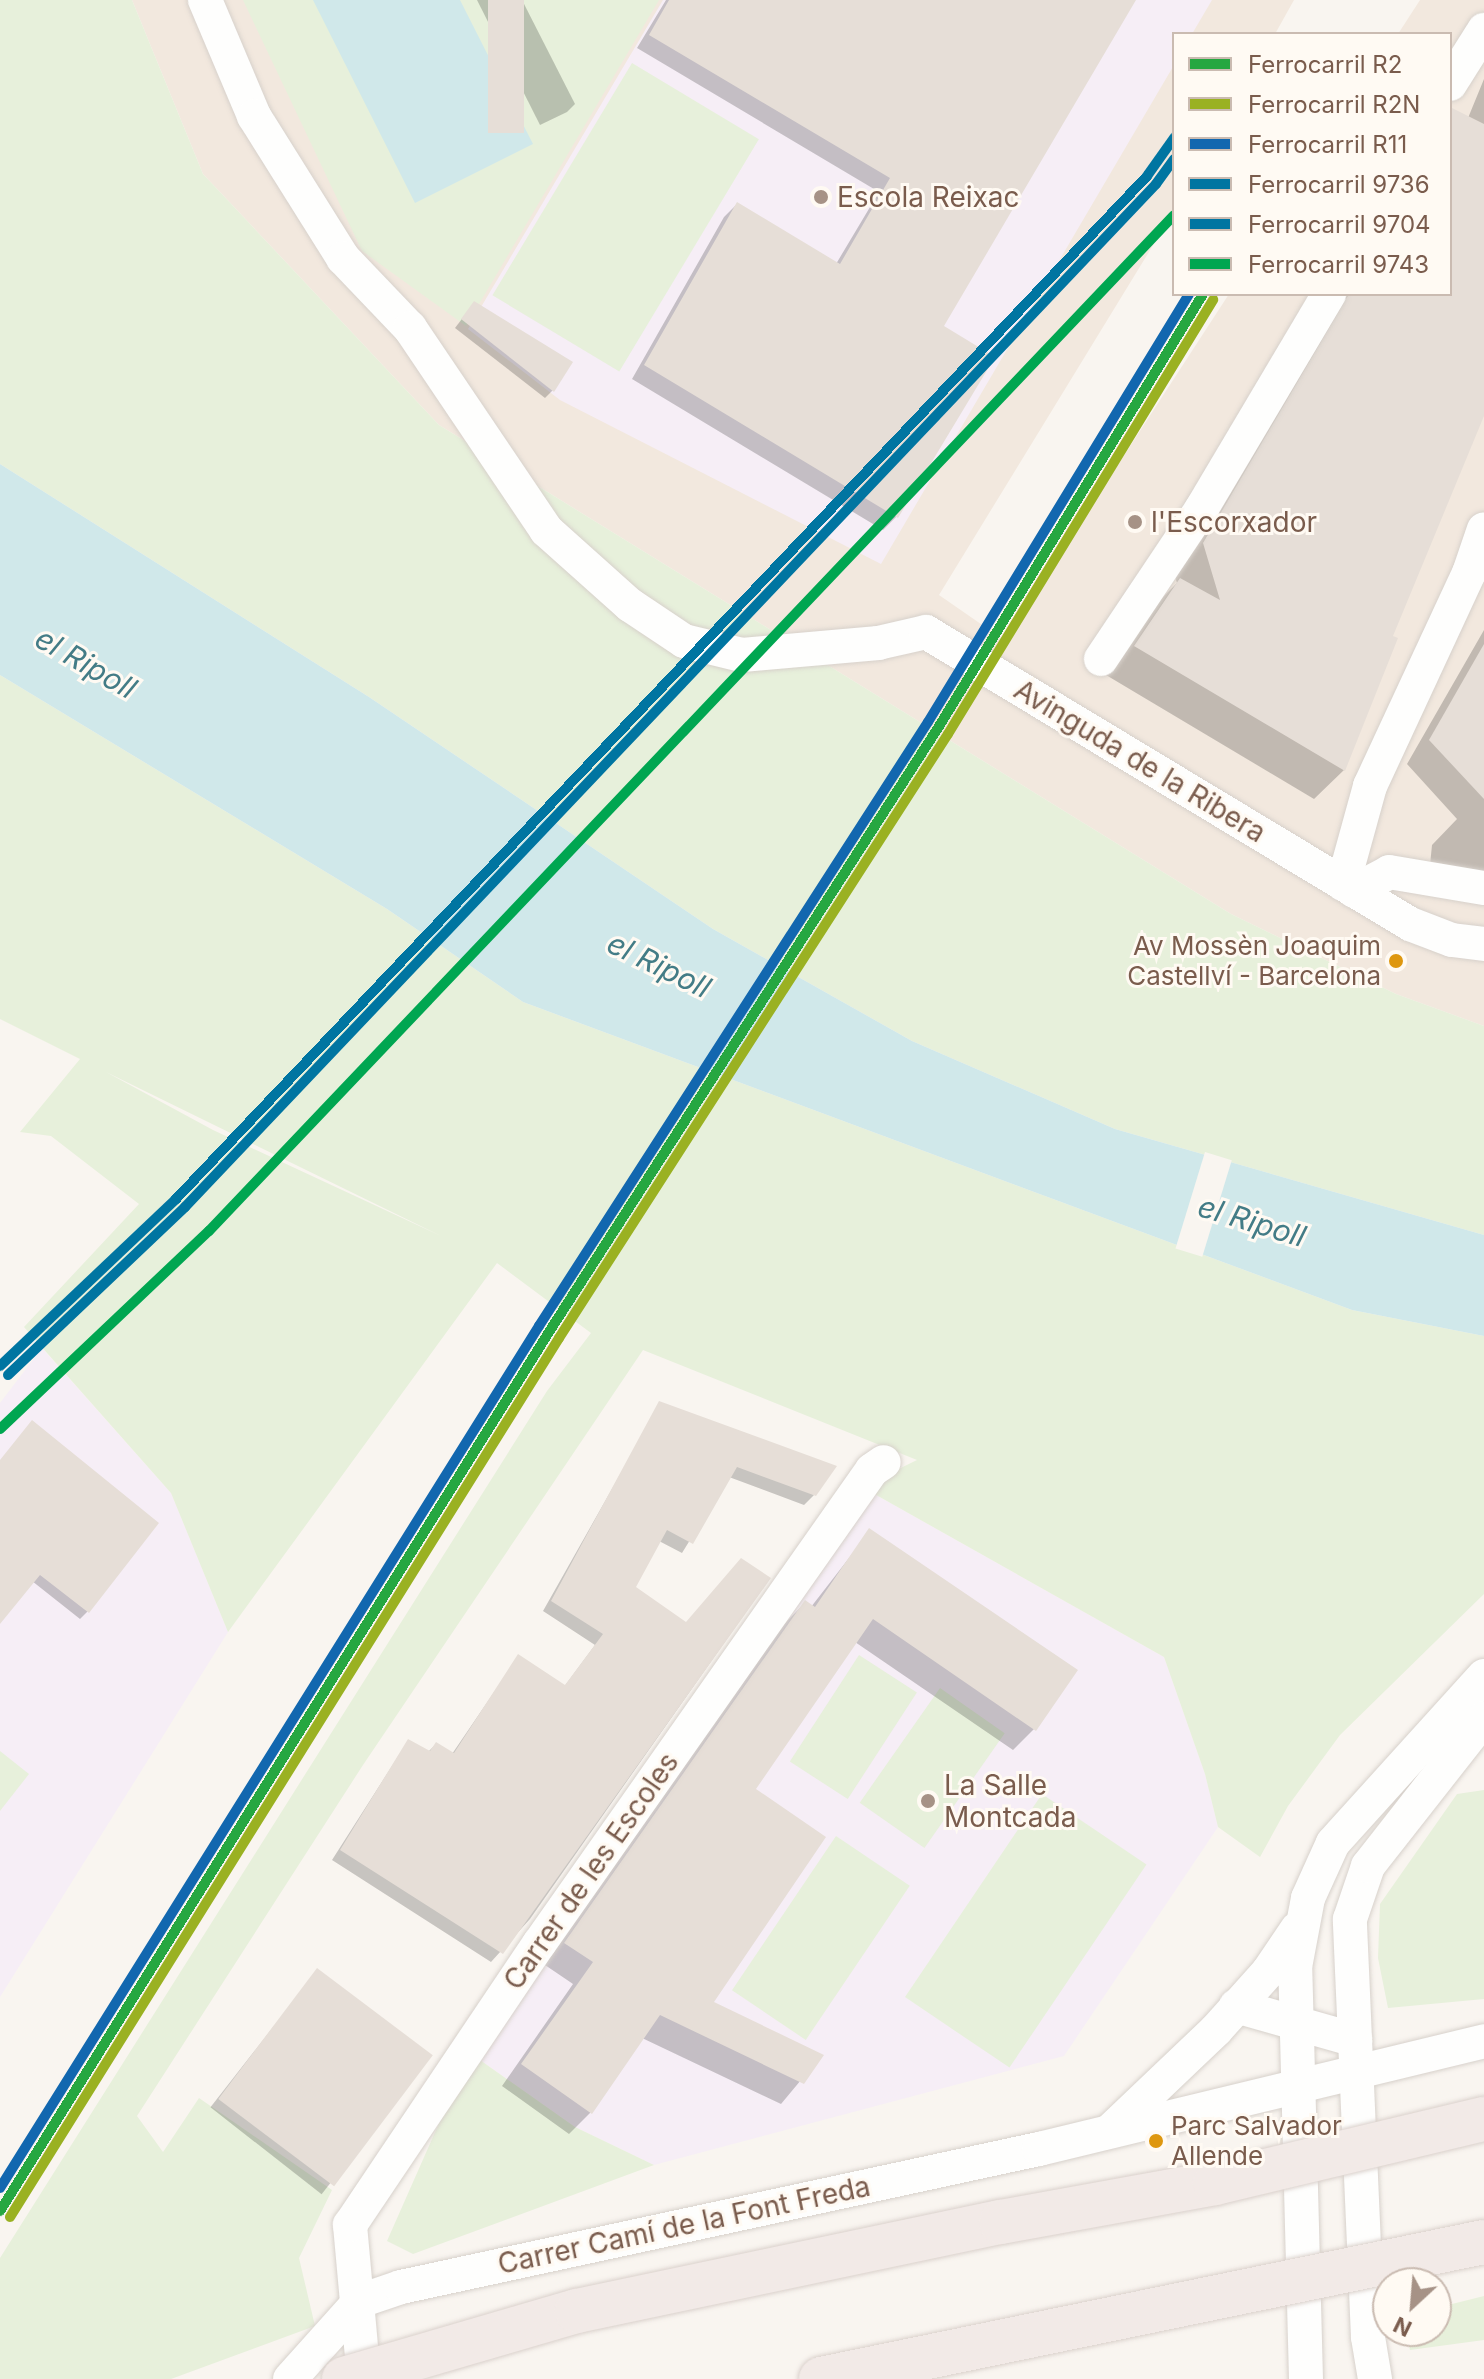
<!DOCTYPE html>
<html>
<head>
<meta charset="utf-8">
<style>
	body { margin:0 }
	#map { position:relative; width:1484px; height:2379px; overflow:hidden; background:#f9f5f0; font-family:Inter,sans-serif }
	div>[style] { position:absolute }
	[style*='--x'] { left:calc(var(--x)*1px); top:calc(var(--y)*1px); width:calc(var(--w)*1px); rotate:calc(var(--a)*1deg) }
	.residential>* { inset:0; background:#f2e8de }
	.education>* { inset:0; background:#f6eef6 }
	.green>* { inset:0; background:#e7f0db; transform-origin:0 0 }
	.water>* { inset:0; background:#d0e8ea }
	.pier>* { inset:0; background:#f9f5f0; transform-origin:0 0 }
	.shadow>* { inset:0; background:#0003; transform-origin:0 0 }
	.building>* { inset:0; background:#e6ded7; transform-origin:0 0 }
	.roads { filter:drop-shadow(0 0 2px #d7d1cb) drop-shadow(0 0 2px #d7d1cb) }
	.street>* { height:34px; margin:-17px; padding:0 17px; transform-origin:17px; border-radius:17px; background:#fefefd }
	.bridges { filter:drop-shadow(0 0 2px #dad1cc) drop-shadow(0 0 2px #dad1cc) }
	.highway-bridge>* { height:44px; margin:-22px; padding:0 22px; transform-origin:22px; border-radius:22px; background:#f2eae7 }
	.rail-1>* { height:10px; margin:-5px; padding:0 5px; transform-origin:5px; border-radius:5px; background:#26a741 }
	.rail-2>* { height:10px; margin:-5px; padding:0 5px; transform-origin:5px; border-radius:5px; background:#9ab122 }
	.rail-3>* { height:10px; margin:-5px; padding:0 5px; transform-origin:5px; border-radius:5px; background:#1267af }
	.rail-4>* { height:10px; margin:-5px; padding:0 5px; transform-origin:5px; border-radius:5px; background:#0075a1 }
	.rail-5>* { height:10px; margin:-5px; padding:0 5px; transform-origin:5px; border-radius:5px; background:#0075a1 }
	.rail-6>* { height:10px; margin:-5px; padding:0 5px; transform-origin:5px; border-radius:5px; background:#00a651 }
	.dots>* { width:22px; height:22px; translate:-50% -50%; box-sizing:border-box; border:4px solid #fffaf3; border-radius:50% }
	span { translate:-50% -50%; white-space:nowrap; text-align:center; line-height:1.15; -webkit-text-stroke:6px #fffaf3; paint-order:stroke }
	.bus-label { font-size:26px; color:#7a5c4d }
	.right { translate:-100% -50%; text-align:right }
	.left { translate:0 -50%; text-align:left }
	.poi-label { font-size:28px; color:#7a5c4d }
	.street-label { font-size:28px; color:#7a5c4d }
	.water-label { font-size:30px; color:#437c86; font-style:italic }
	.legend { position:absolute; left:1172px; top:32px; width:280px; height:264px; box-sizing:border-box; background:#fffaf3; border:2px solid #cabbb1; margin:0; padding:10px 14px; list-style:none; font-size:24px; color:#7a5c4d }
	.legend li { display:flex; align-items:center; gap:16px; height:40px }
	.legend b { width:40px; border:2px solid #cabbb1 }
	.north { position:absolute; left:1372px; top:2267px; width:80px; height:80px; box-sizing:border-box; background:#fffaf3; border:2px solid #cabbb1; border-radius:50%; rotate:206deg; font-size:22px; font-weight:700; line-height:32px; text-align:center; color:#7a5c4d }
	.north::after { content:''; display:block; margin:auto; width:28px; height:36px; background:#a69286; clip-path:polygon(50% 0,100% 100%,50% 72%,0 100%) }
</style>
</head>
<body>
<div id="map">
	<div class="residential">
		<i style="clip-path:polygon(132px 0,1294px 0,1275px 34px,1174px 34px,1174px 211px,939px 595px,1004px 640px,1229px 294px,1450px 294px,1450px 34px,1398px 34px,1420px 0,1484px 0,1484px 1026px,1396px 994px,1231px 914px,439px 425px,203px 174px)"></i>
	</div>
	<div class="education">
		<i style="clip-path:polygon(663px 0,1212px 0,1192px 34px,1174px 34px,1174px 65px,881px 564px,560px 400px,468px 329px)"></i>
		<i style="clip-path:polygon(42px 1348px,171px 1493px,228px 1632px,0 1997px,0 1403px)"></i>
		<i style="clip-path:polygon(862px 1487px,1164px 1657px,1205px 1774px,1218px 1827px,1064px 2056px,654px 2165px,575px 2127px,470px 2053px)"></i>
	</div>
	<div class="green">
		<i style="clip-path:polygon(0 0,132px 0,203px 174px,439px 425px,1231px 914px,1396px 994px,1484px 1026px,1484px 1235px,1115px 1129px,912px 1041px,713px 929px,369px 697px,0 464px)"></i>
		<i style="clip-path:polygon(243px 0,659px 0,466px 326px,362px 251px)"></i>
		<i style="left:632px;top:63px;width:148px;height:271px;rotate:31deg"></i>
		<i style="clip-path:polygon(evenodd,0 675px,387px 909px,523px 1002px,1352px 1310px,1484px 1336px,1484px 1594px,1340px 1735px,1288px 1806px,1260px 1857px,1218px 1827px,1205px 1774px,1164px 1657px,862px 1487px,917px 1460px,643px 1350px,363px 1765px,137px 2116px,163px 2152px,199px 2098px,332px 2190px,299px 2258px,315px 2326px,171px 2379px,0 2379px,0 2258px,547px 1391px,591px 1333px,497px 1263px,228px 1632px,171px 1493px,24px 1327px,139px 1204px,51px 1136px,20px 1132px,80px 1059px,0 1019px,0 675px,106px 1072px,441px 1236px,213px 1130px,106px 1072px)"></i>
		<i style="left:859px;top:1655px;width:69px;height:127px;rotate:33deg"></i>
		<i style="left:940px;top:1688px;width:79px;height:140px;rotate:35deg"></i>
		<i style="clip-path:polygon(0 1751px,29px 1774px,0 1811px)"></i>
		<i style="clip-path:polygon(1484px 1790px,1484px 1999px,1388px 2008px,1378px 1958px,1380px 1904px,1457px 1794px)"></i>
		<i style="left:1042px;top:1794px;width:126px;height:245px;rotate:34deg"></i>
		<i style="left:836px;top:1836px;width:89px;height:186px;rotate:34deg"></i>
		<i style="clip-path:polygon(470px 2053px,575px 2127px,654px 2165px,413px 2254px,387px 2241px)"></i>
		<i style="clip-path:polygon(1484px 2296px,1484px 2340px,1410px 2350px,1405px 2331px,1436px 2331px,1436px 2308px)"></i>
	</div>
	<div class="water">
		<i style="clip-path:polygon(313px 0,460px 0,533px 144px,415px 203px)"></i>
		<i style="clip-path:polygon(0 464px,369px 697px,713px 929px,912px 1041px,1115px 1129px,1484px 1235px,1484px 1336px,1352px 1310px,523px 1002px,387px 909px,0 675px)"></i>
	</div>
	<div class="pier">
		<i style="left:1205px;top:1152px;width:28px;height:101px;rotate:17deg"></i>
	</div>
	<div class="shadow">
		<i style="clip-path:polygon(477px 0,522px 0,575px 104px,567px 112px,540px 125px)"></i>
		<i style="clip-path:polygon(666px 0,1134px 0,941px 327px,897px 516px,883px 530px,632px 379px,724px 217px,737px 204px,836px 264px,879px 192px,637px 48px)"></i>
		<i style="clip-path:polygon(1484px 79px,1484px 407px,1391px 637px,1344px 770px,1314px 799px,1106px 675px,1151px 609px,1177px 583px,1174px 574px,1339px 294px,1450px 294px,1450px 118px,1468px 118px)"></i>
		<i style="clip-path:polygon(474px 303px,553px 390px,545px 398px,455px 328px)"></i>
		<i style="clip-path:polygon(1484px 630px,1484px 880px,1429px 875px,1432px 845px,1457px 819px,1407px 764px)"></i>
		<i style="clip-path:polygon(660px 1404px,814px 1495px,804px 1505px,729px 1477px,682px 1553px,659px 1541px,633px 1588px,685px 1624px,769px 1579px,530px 1919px,491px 1962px,332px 1860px,408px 1741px,428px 1752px,436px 1744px,452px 1754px,518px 1657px,564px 1687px,595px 1645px,543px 1611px)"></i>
		<i style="clip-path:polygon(0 1461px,88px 1611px,80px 1619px,32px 1581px,0 1575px)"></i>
		<i style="clip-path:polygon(870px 1531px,1034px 1729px,1013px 1750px,855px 1642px,753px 1789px,711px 2003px,821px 2056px,781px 2104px,642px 2038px,590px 2113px,569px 2134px,502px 2086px,573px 1984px,545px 1965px,784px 1624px,805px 1603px,811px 1607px)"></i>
		<i style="left:317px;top:1971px;width:141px;height:173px;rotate:38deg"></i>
	</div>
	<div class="building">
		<i style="left:488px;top:0;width:36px;height:133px"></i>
		<i style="clip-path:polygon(669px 0,1136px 0,944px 326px,995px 357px,898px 518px,644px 365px,737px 202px,840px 264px,890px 178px,649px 35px)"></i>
		<i style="clip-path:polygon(1450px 107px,1484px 124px,1484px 416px,1393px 636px,1398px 638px,1345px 771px,1134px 646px,1180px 578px,1220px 600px,1203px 543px,1349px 294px,1450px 294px)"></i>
		<i style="clip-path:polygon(474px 301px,573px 362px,554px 392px,461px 319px)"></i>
		<i style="clip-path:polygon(1484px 644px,1484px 799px,1429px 740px)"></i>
		<i style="clip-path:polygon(659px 1401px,837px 1466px,816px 1496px,737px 1467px,693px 1544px,667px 1530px,636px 1587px,686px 1622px,741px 1558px,771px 1578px,503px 1954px,340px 1850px,408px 1739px,430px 1751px,436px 1742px,454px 1753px,518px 1654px,565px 1685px,603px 1634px,551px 1601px)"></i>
		<i style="clip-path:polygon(32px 1420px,159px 1523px,89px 1613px,40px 1575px,0 1624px,0 1460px)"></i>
		<i style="clip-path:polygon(869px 1528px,1078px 1670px,1036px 1731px,873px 1619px,756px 1789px,826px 1837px,714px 2002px,824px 2055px,804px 2084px,660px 2015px,592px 2114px,521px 2064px,593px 1962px,564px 1943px,805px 1600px,815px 1607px)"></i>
		<i style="left:317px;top:1968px;width:145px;height:164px;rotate:37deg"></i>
	</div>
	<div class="roads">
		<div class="street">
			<i style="--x:205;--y:0;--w:126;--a:67.1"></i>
			<i style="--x:254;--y:116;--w:168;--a:57.9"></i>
			<i style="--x:343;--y:258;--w:97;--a:46.3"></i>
			<i style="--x:410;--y:328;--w:244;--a:56"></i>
			<i style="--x:546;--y:530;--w:113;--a:41.8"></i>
			<i style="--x:630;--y:605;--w:65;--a:33.7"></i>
			<i style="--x:684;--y:641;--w:60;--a:13.6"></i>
			<i style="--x:742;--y:655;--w:137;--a:-5"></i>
			<i style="--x:878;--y:643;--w:49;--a:-12.9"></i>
			<i style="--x:926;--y:632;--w:565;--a:31.1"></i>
			<i style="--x:1410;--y:924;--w:45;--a:20.9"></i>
			<i style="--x:1452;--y:940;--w:32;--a:7"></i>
			<i style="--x:1450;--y:84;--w:64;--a:-57.8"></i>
			<i style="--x:1101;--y:659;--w:182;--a:-56.2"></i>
			<i style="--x:1202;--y:508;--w:249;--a:-59.3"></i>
			<i style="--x:1343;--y:884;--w:102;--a:-74.6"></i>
			<i style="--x:1370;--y:786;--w:235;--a:-65.1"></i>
			<i style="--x:1469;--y:573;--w:46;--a:-71.2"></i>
			<i style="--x:1354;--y:891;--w:40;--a:-28"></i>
			<i style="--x:1389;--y:872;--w:96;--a:9.6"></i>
			<i style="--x:1236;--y:2006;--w:124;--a:15.9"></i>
			<i style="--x:1111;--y:2130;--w:145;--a:-43.6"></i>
			<i style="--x:1216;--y:2030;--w:78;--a:-48.1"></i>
			<i style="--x:1268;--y:1972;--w:52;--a:-56"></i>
			<i style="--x:290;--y:2379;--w:105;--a:-48.1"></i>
			<i style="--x:360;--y:2301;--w:43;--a:-18.9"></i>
			<i style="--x:401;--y:2287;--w:653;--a:-12.21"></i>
			<i style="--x:1039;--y:2149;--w:458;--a:-13.6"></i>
			<i style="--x:364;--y:2379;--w:155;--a:-95.2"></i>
			<i style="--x:350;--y:2225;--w:339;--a:-56.1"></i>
			<i style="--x:539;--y:1944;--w:579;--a:-54.91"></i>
			<i style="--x:872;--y:1470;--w:14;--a:-34"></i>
			<i style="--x:1306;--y:2379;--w:412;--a:-91.5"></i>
			<i style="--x:1295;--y:1967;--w:70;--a:-79.3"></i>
			<i style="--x:1308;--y:1898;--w:60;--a:-65.6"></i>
			<i style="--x:1333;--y:1843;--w:225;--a:-47.9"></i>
			<i style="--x:1375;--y:2379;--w:43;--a:-99.5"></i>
			<i style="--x:1368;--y:2337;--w:418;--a:-92.5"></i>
			<i style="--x:1350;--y:1919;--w:56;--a:-71.2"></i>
			<i style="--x:1368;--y:1866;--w:188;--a:-51.9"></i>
		</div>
	</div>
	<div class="bridges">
		<div class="highway-bridge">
			<i style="--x:344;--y:2379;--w:243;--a:-16.3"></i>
			<i style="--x:577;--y:2311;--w:433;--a:-11.9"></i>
			<i style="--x:1001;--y:2222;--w:218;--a:-10.3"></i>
			<i style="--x:1215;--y:2183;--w:277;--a:-13.4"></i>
			<i style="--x:821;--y:2379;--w:677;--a:-11.68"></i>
		</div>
	</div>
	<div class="rail-1">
		<i style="--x:0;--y:2211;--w:1036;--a:-58.01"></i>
		<i style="--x:549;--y:1332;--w:718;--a:-57.22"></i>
		<i style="--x:938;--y:728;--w:509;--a:-58.59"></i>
	</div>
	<div class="rail-2">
		<i style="--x:10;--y:2217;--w:1036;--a:-58.01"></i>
		<i style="--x:559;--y:1338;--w:718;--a:-57.22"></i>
		<i style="--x:948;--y:734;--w:509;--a:-58.59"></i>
	</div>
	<div class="rail-3">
		<i style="--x:0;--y:2188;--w:1017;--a:-57.98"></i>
		<i style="--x:539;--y:1326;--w:718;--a:-57.22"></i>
		<i style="--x:928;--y:722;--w:501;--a:-58.62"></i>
	</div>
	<div class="rail-4">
		<i style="--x:0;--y:1366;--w:243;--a:-43.5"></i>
		<i style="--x:176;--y:1199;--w:1410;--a:-46.49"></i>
		<i style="--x:1147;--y:176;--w:47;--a:-54.6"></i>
	</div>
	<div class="rail-5">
		<i style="--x:8;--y:1375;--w:244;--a:-43.5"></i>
		<i style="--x:185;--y:1207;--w:1410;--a:-46.49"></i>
		<i style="--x:1156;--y:184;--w:31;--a:-54"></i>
	</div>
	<div class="rail-6">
		<i style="--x:0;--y:1429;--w:288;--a:-43.5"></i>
		<i style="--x:209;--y:1231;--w:1401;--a:-46.47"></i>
	</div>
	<div class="dots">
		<i style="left:821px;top:197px;background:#a69286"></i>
		<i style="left:1135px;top:522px;background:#a69286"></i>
		<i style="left:1396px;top:961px;background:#de970f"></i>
		<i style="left:928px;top:1801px;background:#a69286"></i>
		<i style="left:1156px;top:2141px;background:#de970f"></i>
	</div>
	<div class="bus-label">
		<span class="right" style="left:1381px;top:961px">Av Mossèn Joaquim<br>Castellví - Barcelona</span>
		<span class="left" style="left:1171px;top:2141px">Parc Salvador<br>Allende</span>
	</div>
	<div class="poi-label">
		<span class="left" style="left:837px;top:197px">Escola Reixac</span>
		<span class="left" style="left:1151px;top:522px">l'Escorxador</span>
		<span class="left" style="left:944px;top:1801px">La Salle<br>Montcada</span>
	</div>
	<div class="street-label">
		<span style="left:1140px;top:761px;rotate:31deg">Avinguda de la Ribera</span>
		<span style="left:591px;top:1871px;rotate:-55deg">Carrer de les Escoles</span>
		<span style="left:684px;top:2225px;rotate:-12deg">Carrer Camí de la Font Freda</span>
	</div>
	<div class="water-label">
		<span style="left:86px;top:663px;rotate:30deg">el Ripoll</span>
		<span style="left:659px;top:965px;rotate:26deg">el Ripoll</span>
		<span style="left:1252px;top:1221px;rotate:17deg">el Ripoll</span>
	</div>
	<ul class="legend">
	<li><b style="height:10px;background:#26a741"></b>Ferrocarril R2</li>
	<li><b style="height:10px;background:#9ab122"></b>Ferrocarril R2N</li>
	<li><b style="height:10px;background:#1267af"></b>Ferrocarril R11</li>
	<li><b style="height:10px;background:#0075a1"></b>Ferrocarril 9736</li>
	<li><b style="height:10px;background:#0075a1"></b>Ferrocarril 9704</li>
	<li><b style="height:10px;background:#00a651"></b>Ferrocarril 9743</li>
	</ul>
	<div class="north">N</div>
</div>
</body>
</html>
